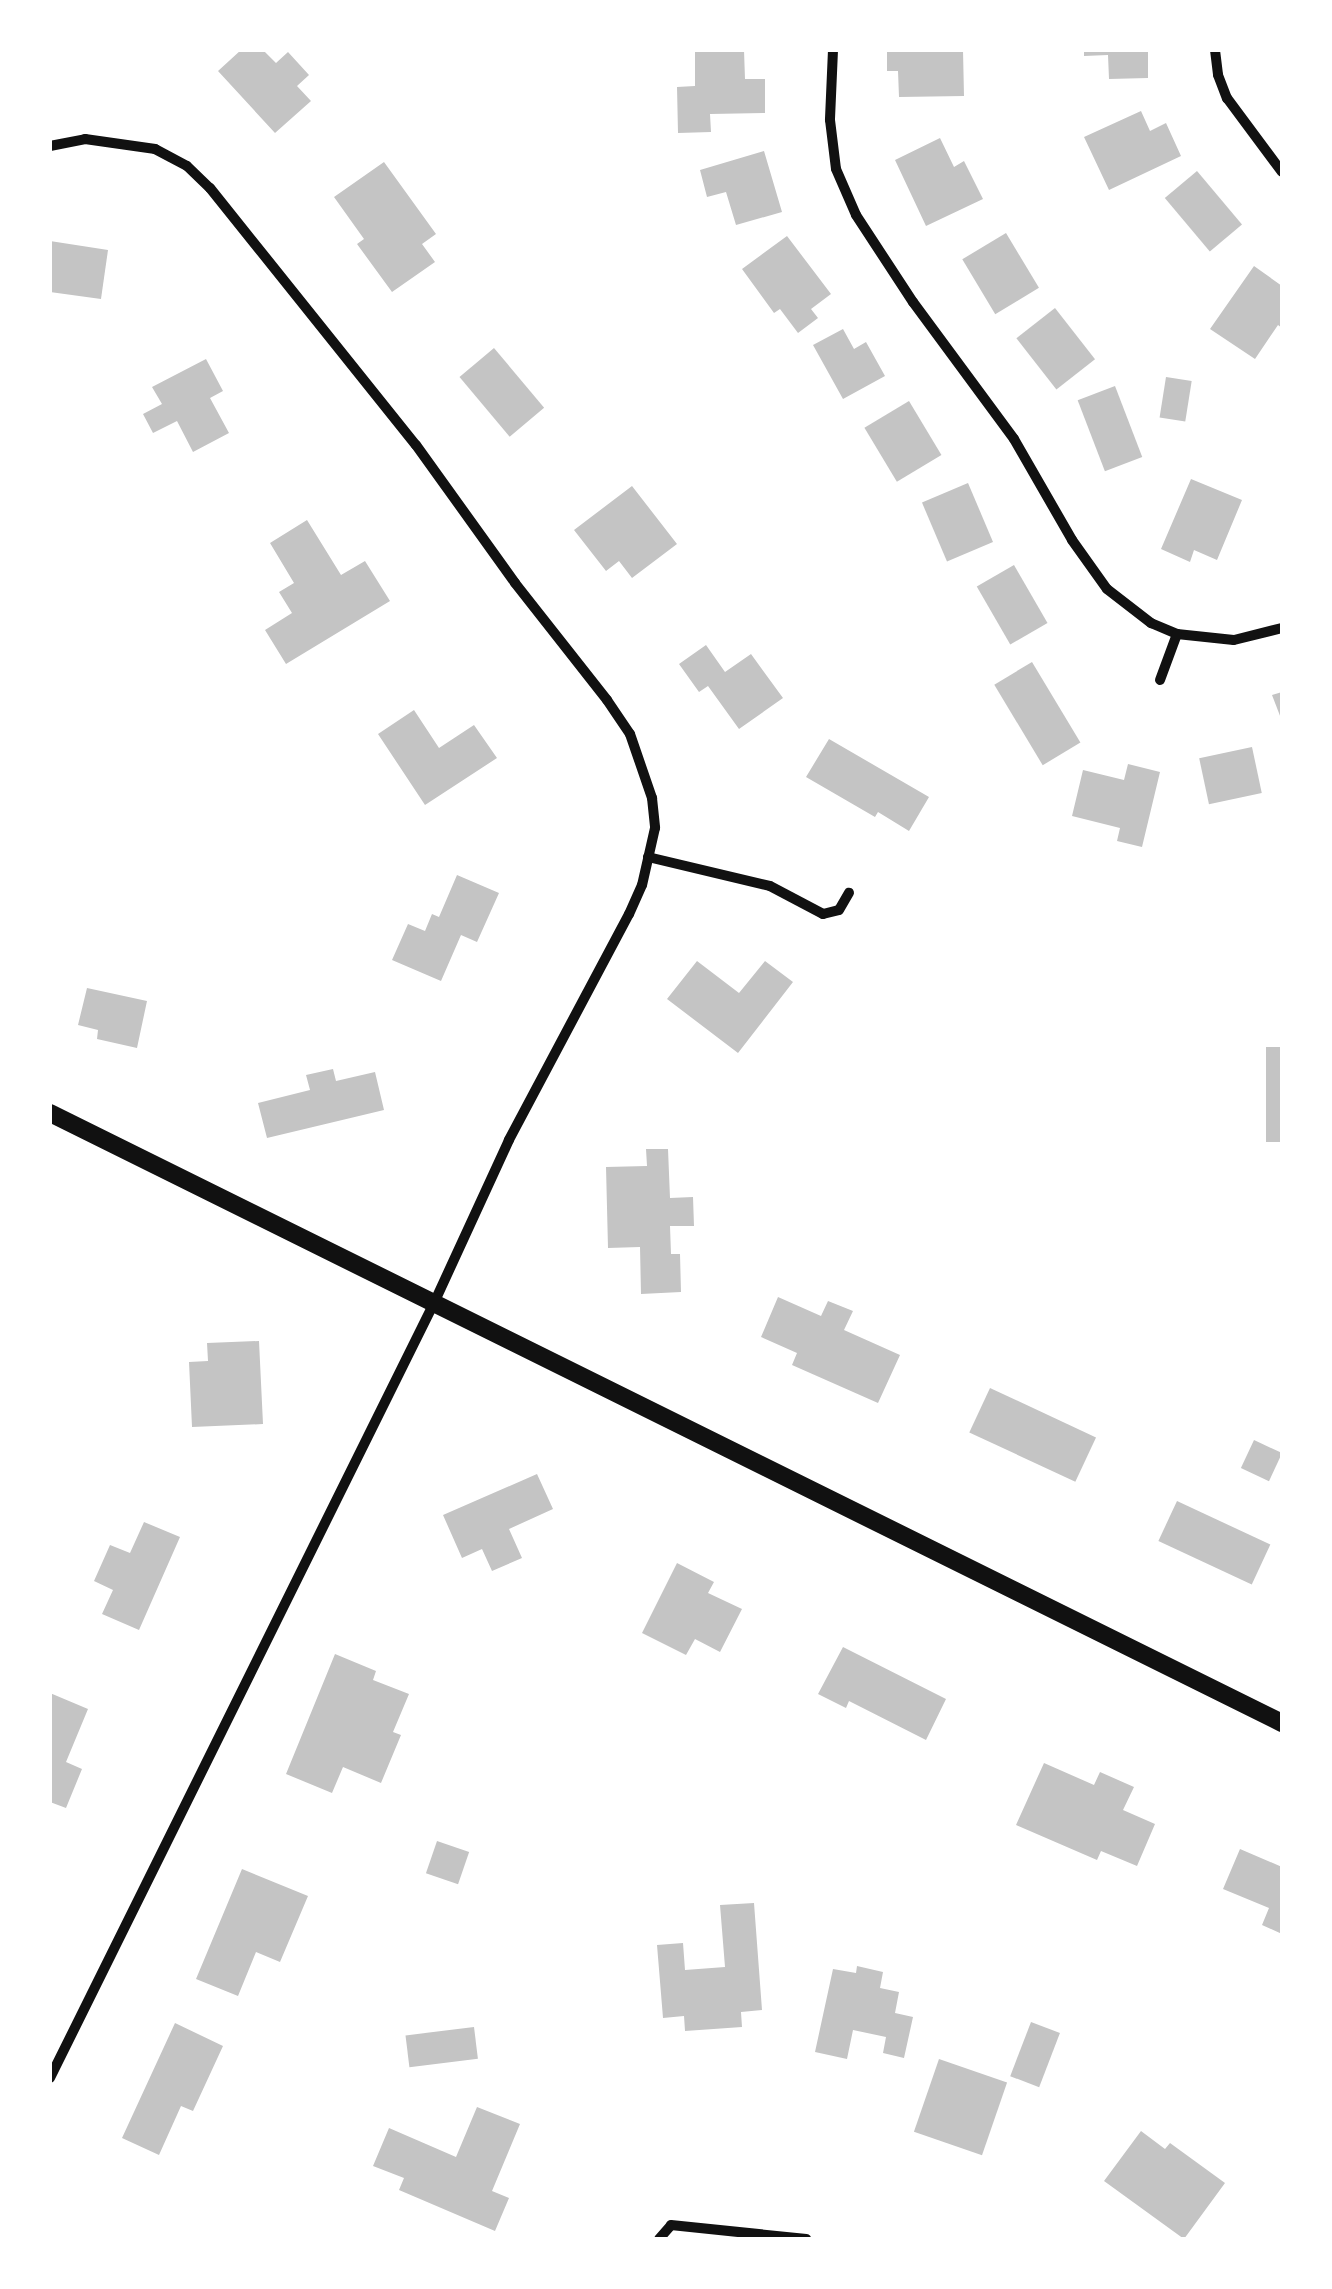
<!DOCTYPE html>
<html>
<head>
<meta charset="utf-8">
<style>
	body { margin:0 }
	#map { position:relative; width:1332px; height:2289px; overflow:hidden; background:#fff; font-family:Poppins,sans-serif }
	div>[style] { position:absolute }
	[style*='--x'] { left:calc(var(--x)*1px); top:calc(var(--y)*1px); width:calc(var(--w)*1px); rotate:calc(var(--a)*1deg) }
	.building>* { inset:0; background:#c4c4c4; transform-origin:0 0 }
	.minor>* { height:10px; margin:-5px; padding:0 5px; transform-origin:5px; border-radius:5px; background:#111 }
	.tertiary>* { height:18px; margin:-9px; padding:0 9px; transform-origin:9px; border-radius:9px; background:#111 }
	span { translate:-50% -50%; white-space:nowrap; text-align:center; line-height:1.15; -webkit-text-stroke:10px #fff; paint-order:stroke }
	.frame { position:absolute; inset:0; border:52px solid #fff; pointer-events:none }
</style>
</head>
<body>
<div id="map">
	<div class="building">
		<i style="clip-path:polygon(241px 50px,263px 50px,276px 63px,288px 52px,309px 75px,297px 86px,311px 101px,275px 133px,218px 71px)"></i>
		<i style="clip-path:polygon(695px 50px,744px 50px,745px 79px,765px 79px,765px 113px,710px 114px,711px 132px,678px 133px,677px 87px,695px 86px)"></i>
		<i style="clip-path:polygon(887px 50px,963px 50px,964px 96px,899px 97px,898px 71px,887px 71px)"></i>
		<i style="clip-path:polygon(1084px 50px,1148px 50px,1148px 78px,1109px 79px,1108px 55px,1084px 56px)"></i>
		<i style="clip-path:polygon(1141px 111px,1150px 131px,1166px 123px,1181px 156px,1109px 190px,1084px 137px)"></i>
		<i style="clip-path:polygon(940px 138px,954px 167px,964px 161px,983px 199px,926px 226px,895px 160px)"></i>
		<i style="clip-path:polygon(764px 151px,782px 212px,736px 225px,726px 192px,707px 197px,700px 170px)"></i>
		<i style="clip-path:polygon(384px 162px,436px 234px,422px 244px,435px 262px,392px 292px,357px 244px,364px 239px,334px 197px)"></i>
		<i style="left:1197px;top:171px;width:70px;height:42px;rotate:50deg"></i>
		<i style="left:1006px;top:233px;width:64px;height:51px;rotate:59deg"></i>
		<i style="clip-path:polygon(787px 236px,831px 294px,811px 309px,818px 318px,798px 333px,780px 309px,774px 313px,742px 269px)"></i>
		<i style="clip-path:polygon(50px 241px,108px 250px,101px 299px,50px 292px)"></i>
		<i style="clip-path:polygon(1254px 266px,1282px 286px,1282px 328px,1278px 325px,1255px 359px,1210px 329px)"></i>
		<i style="left:1055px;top:308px;width:65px;height:49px;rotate:52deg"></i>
		<i style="clip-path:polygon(843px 329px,854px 349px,866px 342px,885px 376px,843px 399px,813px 345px)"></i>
		<i style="left:494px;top:348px;width:78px;height:45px;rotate:50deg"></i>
		<i style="clip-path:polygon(206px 359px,223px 391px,210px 398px,229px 433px,193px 452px,177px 421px,153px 433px,143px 414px,162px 404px,152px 387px)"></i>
		<i style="left:1166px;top:377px;width:26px;height:41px;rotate:9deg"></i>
		<i style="left:1115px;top:386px;width:76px;height:40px;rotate:69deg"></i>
		<i style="left:909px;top:401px;width:63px;height:52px;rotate:59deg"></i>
		<i style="clip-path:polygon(1191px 479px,1242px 500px,1217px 560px,1194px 550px,1190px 562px,1161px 549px)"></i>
		<i style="left:968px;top:483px;width:64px;height:50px;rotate:67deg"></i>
		<i style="clip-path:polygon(632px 486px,677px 544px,632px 578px,619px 561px,606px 571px,574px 530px)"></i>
		<i style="clip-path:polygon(307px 520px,341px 575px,365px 561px,390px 601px,286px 664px,265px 630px,292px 613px,279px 592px,294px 583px,270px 543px)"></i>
		<i style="left:1014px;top:565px;width:67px;height:43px;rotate:60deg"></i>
		<i style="clip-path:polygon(706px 645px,725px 672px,751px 654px,783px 698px,739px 729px,708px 686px,699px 692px,679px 664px)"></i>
		<i style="left:1032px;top:662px;width:94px;height:44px;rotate:59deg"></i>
		<i style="clip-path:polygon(1282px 692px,1282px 721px,1272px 695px)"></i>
		<i style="clip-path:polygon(414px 710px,439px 748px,474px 725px,497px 758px,425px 805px,378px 734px)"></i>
		<i style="clip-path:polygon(829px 739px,929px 797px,909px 831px,878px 812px,875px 817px,806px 777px)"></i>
		<i style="left:1252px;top:747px;width:47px;height:54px;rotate:78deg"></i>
		<i style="clip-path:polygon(1128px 764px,1160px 772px,1142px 847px,1117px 841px,1120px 828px,1072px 816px,1083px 770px,1124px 780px)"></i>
		<i style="clip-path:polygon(457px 875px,499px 893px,477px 942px,461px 935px,441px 981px,392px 960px,408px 924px,425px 931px,432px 914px,439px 917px)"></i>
		<i style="clip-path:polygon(697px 961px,739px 993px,765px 961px,793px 982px,738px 1053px,667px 999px)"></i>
		<i style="clip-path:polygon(87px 988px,147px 1001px,137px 1048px,97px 1039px,98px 1030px,78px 1025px)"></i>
		<i style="left:1266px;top:1047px;width:16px;height:95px"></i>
		<i style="clip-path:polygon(333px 1069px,336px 1081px,375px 1072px,384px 1110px,267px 1138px,258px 1103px,310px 1090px,306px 1075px)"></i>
		<i style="clip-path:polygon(646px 1149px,668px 1149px,670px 1198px,693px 1197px,694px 1226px,670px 1226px,671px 1254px,680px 1254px,681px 1292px,641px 1294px,640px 1247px,608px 1248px,606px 1167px,647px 1166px)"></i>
		<i style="clip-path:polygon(778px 1297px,821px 1316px,828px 1301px,853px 1311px,844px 1330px,900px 1355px,878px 1403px,792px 1365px,797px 1353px,761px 1337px)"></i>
		<i style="clip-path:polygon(259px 1341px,263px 1424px,192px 1427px,189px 1362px,208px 1361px,207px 1343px)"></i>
		<i style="left:990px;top:1388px;width:117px;height:49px;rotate:25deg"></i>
		<i style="left:1254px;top:1440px;width:31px;height:31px;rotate:25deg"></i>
		<i style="clip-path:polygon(537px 1474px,553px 1509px,509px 1529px,522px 1558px,492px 1571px,482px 1549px,462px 1558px,443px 1515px)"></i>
		<i style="left:1177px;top:1501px;width:103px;height:44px;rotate:25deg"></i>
		<i style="clip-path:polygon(144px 1522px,180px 1537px,139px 1630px,102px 1614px,113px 1590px,94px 1581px,110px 1545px,130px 1553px)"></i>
		<i style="clip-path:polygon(677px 1563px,714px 1582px,708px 1593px,742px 1609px,720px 1652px,695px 1639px,686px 1655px,642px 1633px)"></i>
		<i style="clip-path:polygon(843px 1647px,946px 1699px,926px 1740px,849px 1701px,846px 1708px,818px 1694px)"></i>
		<i style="clip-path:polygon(335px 1654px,376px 1671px,373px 1680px,409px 1694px,393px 1732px,401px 1735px,381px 1783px,343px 1767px,332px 1793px,286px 1774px)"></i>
		<i style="clip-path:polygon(50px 1693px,88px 1709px,66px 1762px,82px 1769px,66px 1808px,50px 1802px)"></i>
		<i style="clip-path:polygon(1044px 1763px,1094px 1785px,1100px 1772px,1134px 1787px,1123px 1810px,1155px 1824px,1137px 1866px,1101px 1851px,1097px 1860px,1016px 1825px)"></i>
		<i style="left:437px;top:1841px;width:34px;height:34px;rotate:19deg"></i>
		<i style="clip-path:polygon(1240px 1849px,1282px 1867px,1282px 1934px,1262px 1925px,1269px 1908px,1223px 1889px)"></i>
		<i style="clip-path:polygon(242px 1869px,308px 1896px,280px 1962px,256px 1952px,238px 1996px,196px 1979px)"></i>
		<i style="clip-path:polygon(754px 1903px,762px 2010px,741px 2012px,742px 2027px,685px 2031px,684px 2016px,663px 2018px,657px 1945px,683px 1943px,685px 1970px,725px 1967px,720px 1905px)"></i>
		<i style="clip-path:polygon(857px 1966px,883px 1972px,880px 1988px,899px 1992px,895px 2013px,913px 2017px,904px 2058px,883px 2053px,886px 2037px,853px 2030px,847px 2059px,815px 2052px,833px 1969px,856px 1973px)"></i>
		<i style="left:1031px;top:2022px;width:31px;height:58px;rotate:21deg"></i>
		<i style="clip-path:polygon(175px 2023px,223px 2046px,193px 2111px,181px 2106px,159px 2155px,122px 2138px)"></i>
		<i style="left:474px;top:2027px;width:32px;height:69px;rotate:83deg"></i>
		<i style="left:939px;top:2059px;width:72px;height:77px;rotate:19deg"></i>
		<i style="clip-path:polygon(477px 2107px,520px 2124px,492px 2191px,509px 2198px,495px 2231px,399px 2190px,404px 2178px,373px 2166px,389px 2128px,456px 2157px)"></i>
		<i style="clip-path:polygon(1141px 2131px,1165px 2149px,1170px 2143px,1225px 2183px,1184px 2239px,1104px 2181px)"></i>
	</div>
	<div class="minor">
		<i style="--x:833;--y:50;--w:70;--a:92.5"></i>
		<i style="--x:830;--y:120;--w:49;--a:83"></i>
		<i style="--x:836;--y:169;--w:50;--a:66.5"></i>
		<i style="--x:856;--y:215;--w:104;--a:56.8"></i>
		<i style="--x:913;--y:302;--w:170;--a:53.6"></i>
		<i style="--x:1014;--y:439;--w:116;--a:60.1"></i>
		<i style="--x:1072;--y:540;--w:60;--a:54.5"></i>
		<i style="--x:1107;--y:589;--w:56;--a:37.7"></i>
		<i style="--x:1151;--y:623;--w:28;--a:23"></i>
		<i style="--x:1177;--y:634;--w:57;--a:6"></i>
		<i style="--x:1234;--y:640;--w:49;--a:-14"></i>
		<i style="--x:1215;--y:50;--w:25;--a:83"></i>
		<i style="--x:1218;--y:75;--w:25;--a:69"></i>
		<i style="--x:1227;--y:98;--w:92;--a:53.4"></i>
		<i style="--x:50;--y:146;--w:36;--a:-11"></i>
		<i style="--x:85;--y:139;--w:71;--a:8.1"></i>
		<i style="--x:155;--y:149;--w:36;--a:28"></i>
		<i style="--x:187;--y:166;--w:32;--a:44"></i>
		<i style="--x:210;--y:188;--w:329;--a:51.3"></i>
		<i style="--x:416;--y:445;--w:170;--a:54.3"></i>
		<i style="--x:515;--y:583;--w:149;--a:51.8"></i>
		<i style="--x:607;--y:700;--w:41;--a:55.9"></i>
		<i style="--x:630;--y:734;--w:68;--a:71"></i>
		<i style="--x:652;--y:798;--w:30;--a:84"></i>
		<i style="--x:655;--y:828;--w:58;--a:102.8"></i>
		<i style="--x:642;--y:885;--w:32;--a:114"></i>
		<i style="--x:629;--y:914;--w:256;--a:118"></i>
		<i style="--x:509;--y:1140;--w:179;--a:114.7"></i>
		<i style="--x:434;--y:1303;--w:865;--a:116.36"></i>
		<i style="--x:1160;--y:680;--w:49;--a:-69.7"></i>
		<i style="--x:648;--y:857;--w:125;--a:13.4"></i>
		<i style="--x:770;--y:886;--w:60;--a:27.8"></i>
		<i style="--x:823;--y:914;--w:16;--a:-14"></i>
		<i style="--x:839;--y:910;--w:20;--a:-60"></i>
		<i style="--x:659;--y:2239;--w:18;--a:-49"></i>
		<i style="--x:671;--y:2225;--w:136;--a:5.9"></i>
	</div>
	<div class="tertiary">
		<i style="--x:50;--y:1113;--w:1375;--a:26.34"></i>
	</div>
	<div class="frame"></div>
</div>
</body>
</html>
